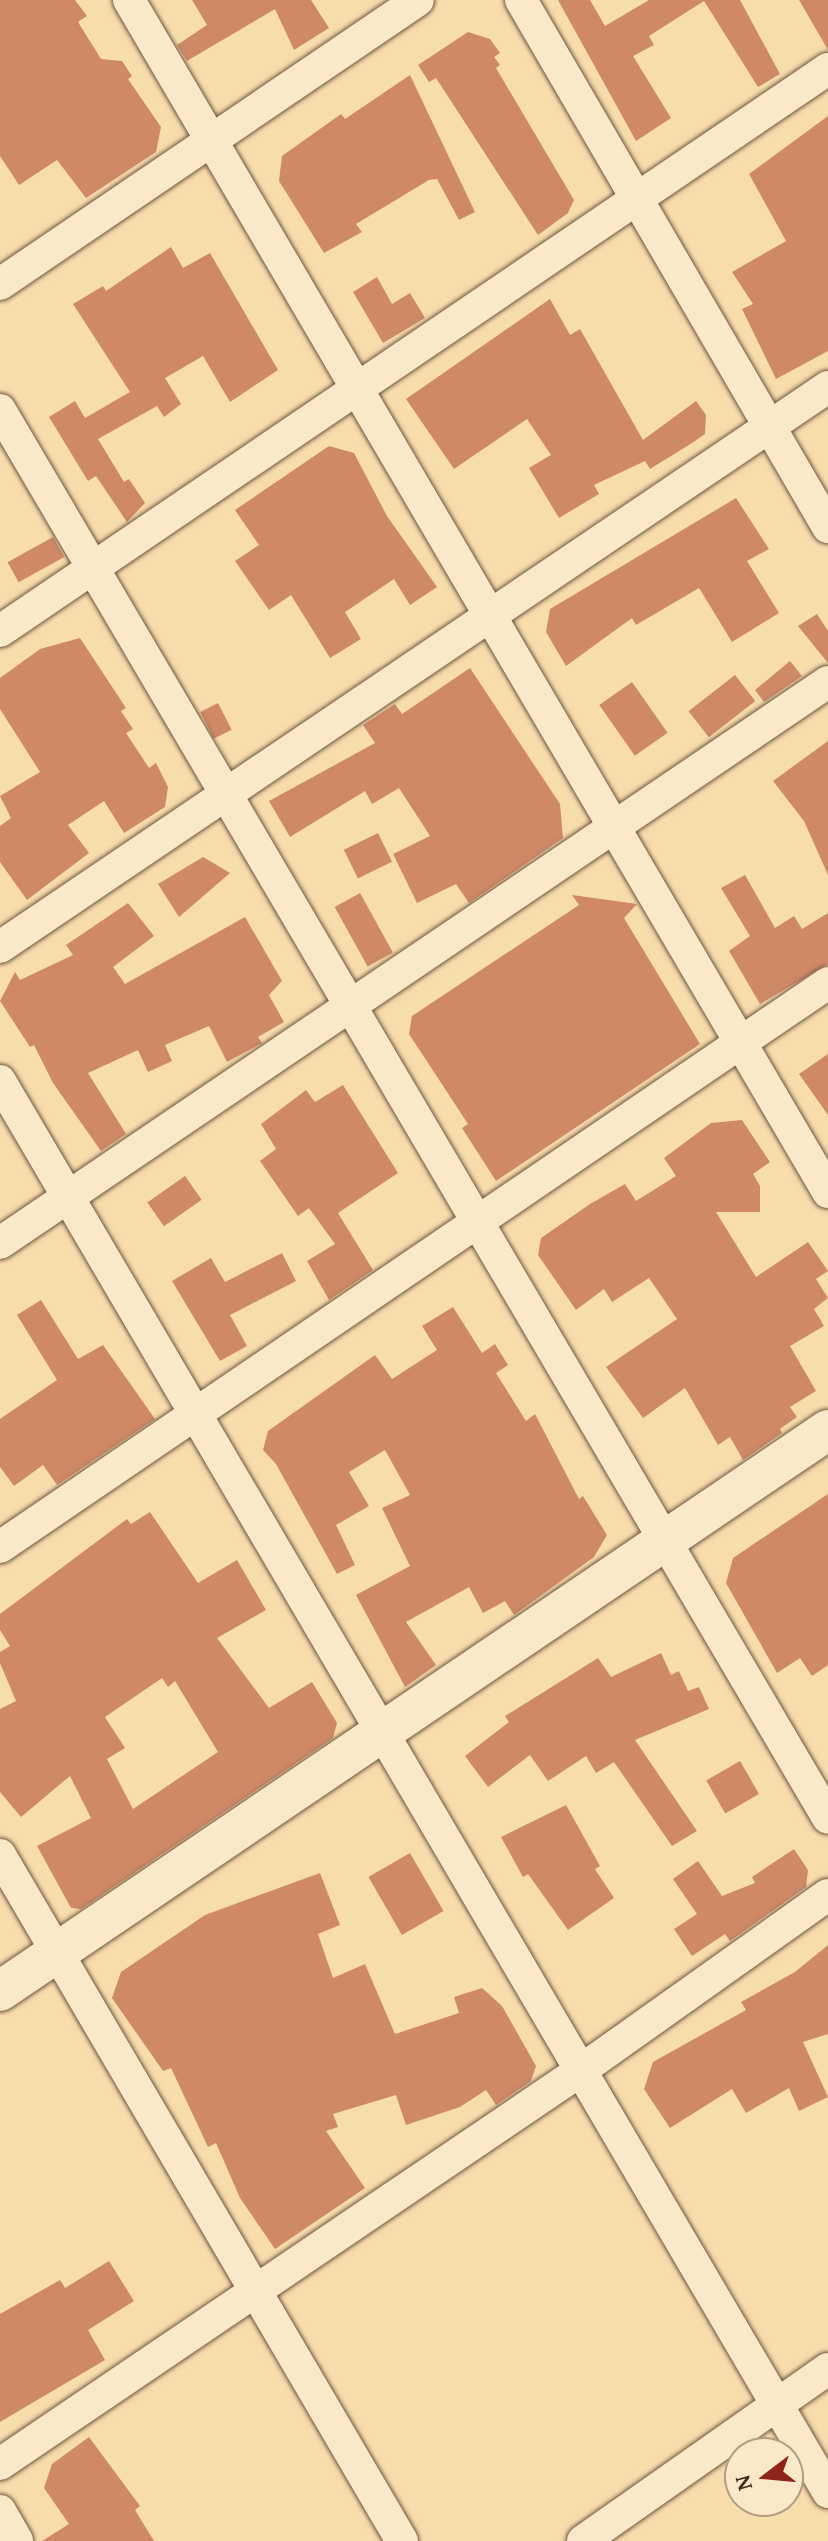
<!DOCTYPE html>
<html>
<head>
<meta charset="utf-8">
<style>
	body { margin:0 }
	#map { position:relative; width:828px; height:2541px; overflow:hidden; background:#f8ddac; font-family:"Gentium Book Plus",serif }
	div>[style] { position:absolute }
	[style*='--x'] { left:calc(var(--x)*1px); top:calc(var(--y)*1px); width:calc(var(--w)*1px); rotate:calc(var(--a)*1deg) }
	.building>* { inset:0; background:#d08967; transform-origin:0 0 }
	.roads { filter:drop-shadow(0 0 2px #705541) drop-shadow(0 0 2px #705541) }
	.minor>* { height:32px; margin:-16px; padding:0 16px; transform-origin:16px; border-radius:16px; background:#fae9c9 }
	.tertiary>* { height:40px; margin:-20px; padding:0 20px; transform-origin:20px; border-radius:20px; background:#fae9c9 }
	span { translate:-50% -50%; white-space:nowrap; text-align:center; line-height:1.15; -webkit-text-stroke:7px #fae9c9; paint-order:stroke }
	.north { position:absolute; left:724px; top:2437px; width:80px; height:80px; box-sizing:border-box; background:#fae9c9; border:2px solid #b19c84; border-radius:50%; rotate:254deg; font-size:22px; font-weight:700; line-height:32px; text-align:center; color:#43281d }
	.north::after { content:''; display:block; margin:auto; width:28px; height:36px; background:#8f2418; clip-path:polygon(50% 0,100% 100%,50% 72%,0 100%) }
</style>
</head>
<body>
<div id="map">
	<div class="building">
		<i style="clip-path:polygon(0 0,75px 0,87px 16px,78px 22px,101px 59px,122px 61px,132px 76px,128px 79px,161px 127px,156px 152px,86px 198px,57px 160px,19px 185px,0 156px)"></i>
		<i style="clip-path:polygon(192px 0,311px 0,329px 28px,294px 50px,275px 9px,187px 61px,177px 45px,207px 25px)"></i>
		<i style="clip-path:polygon(558px 0,590px 0,605px 26px,649px 0,740px 0,780px 74px,758px 87px,704px 1px,649px 36px,654px 45px,633px 56px,671px 118px,636px 141px)"></i>
		<i style="clip-path:polygon(799px 0,828px 0,828px 50px)"></i>
		<i style="clip-path:polygon(468px 32px,490px 39px,500px 53px,494px 57px,500px 65px,496px 68px,574px 200px,568px 213px,538px 235px,436px 78px,429px 82px,418px 65px)"></i>
		<i style="clip-path:polygon(410px 75px,475px 212px,459px 220px,437px 179px,429px 180px,356px 224px,362px 232px,324px 253px,279px 181px,282px 156px,341px 114px,345px 119px)"></i>
		<i style="clip-path:polygon(828px 116px,828px 351px,776px 379px,742px 309px,753px 304px,732px 272px,786px 241px,749px 174px)"></i>
		<i style="clip-path:polygon(171px 247px,183px 268px,210px 253px,278px 370px,230px 402px,203px 356px,165px 378px,181px 404px,164px 417px,157px 406px,98px 439px,124px 482px,129px 479px,145px 503px,127px 522px,96px 476px,88px 481px,49px 417px,75px 401px,85px 418px,130px 392px,73px 304px,103px 286px,106px 291px)"></i>
		<i style="clip-path:polygon(377px 277px,392px 304px,410px 293px,425px 318px,383px 343px,353px 292px)"></i>
		<i style="clip-path:polygon(550px 299px,570px 335px,580px 329px,643px 440px,696px 401px,706px 415px,705px 434px,692px 443px,650px 469px,645px 461px,594px 485px,599px 494px,559px 518px,529px 468px,551px 455px,527px 419px,454px 469px,406px 399px)"></i>
		<i style="clip-path:polygon(329px 446px,354px 453px,387px 516px,437px 587px,410px 605px,394px 579px,345px 612px,361px 639px,330px 658px,291px 595px,269px 610px,235px 561px,259px 545px,235px 510px)"></i>
		<i style="clip-path:polygon(736px 498px,769px 549px,747px 561px,779px 613px,732px 642px,699px 588px,636px 625px,632px 618px,566px 666px,546px 632px,550px 609px)"></i>
		<i style="left:53px;top:537px;width:23px;height:52px;rotate:61deg"></i>
		<i style="clip-path:polygon(817px 614px,828px 631px,828px 663px,798px 626px)"></i>
		<i style="clip-path:polygon(80px 638px,126px 708px,121px 711px,133px 729px,126px 733px,149px 768px,156px 763px,168px 787px,165px 807px,124px 833px,104px 801px,68px 825px,89px 853px,27px 900px,0 862px,0 826px,11px 818px,0 796px,40px 772px,0 709px,0 678px,40px 649px)"></i>
		<i style="clip-path:polygon(790px 661px,802px 676px,764px 702px,755px 690px)"></i>
		<i style="clip-path:polygon(470px 668px,560px 804px,563px 838px,469px 903px,456px 884px,417px 903px,393px 854px,430px 836px,399px 788px,372px 804px,365px 791px,290px 837px,269px 801px,375px 743px,363px 725px,395px 704px,402px 714px)"></i>
		<i style="left:735px;top:675px;width:33px;height:59px;rotate:52deg"></i>
		<i style="left:632px;top:682px;width:62px;height:40px;rotate:55deg"></i>
		<i style="left:218px;top:703px;width:30px;height:20px;rotate:63deg"></i>
		<i style="clip-path:polygon(828px 741px,828px 875px,804px 821px,773px 781px)"></i>
		<i style="left:378px;top:833px;width:32px;height:38px;rotate:64deg"></i>
		<i style="clip-path:polygon(203px 857px,230px 873px,179px 917px,158px 884px)"></i>
		<i style="clip-path:polygon(745px 875px,775px 928px,794px 916px,802px 929px,828px 913px,828px 964px,760px 1004px,729px 951px,750px 936px,721px 888px)"></i>
		<i style="left:360px;top:893px;width:68px;height:29px;rotate:61deg"></i>
		<i style="clip-path:polygon(572px 895px,637px 904px,624px 918px,700px 1044px,496px 1181px,462px 1128px,468px 1124px,409px 1034px,412px 1016px,579px 905px)"></i>
		<i style="clip-path:polygon(128px 903px,154px 936px,113px 967px,125px 984px,245px 917px,282px 981px,269px 995px,284px 1022px,258px 1037px,262px 1043px,227px 1062px,209px 1026px,165px 1045px,172px 1061px,148px 1072px,138px 1050px,88px 1073px,126px 1134px,101px 1151px,53px 1083px,34px 1045px,30px 1047px,0 1001px,15px 972px,20px 980px,73px 955px,66px 945px)"></i>
		<i style="clip-path:polygon(828px 1054px,828px 1115px,799px 1074px)"></i>
		<i style="clip-path:polygon(343px 1085px,398px 1173px,338px 1213px,373px 1270px,329px 1300px,307px 1261px,335px 1244px,309px 1208px,298px 1216px,260px 1161px,276px 1149px,261px 1124px,306px 1090px,315px 1102px)"></i>
		<i style="clip-path:polygon(742px 1120px,770px 1162px,753px 1174px,760px 1186px,760px 1212px,716px 1212px,756px 1277px,808px 1242px,828px 1271px,816px 1279px,828px 1298px,814px 1309px,824px 1326px,790px 1346px,816px 1391px,790px 1407px,797px 1417px,780px 1429px,782px 1433px,743px 1460px,730px 1437px,718px 1445px,685px 1388px,643px 1418px,606px 1367px,677px 1319px,649px 1278px,612px 1302px,604px 1289px,576px 1310px,538px 1255px,541px 1238px,590px 1204px,625px 1184px,636px 1201px,676px 1176px,664px 1158px,711px 1123px)"></i>
		<i style="left:185px;top:1176px;width:29px;height:46px;rotate:55deg"></i>
		<i style="clip-path:polygon(282px 1253px,296px 1281px,230px 1315px,247px 1346px,220px 1361px,172px 1281px,211px 1258px,225px 1282px)"></i>
		<i style="clip-path:polygon(41px 1300px,78px 1359px,103px 1345px,155px 1419px,57px 1485px,43px 1465px,14px 1486px,0 1467px,0 1419px,57px 1380px,17px 1315px)"></i>
		<i style="clip-path:polygon(453px 1307px,482px 1353px,495px 1344px,508px 1365px,496px 1373px,526px 1421px,535px 1414px,579px 1499px,583px 1496px,607px 1535px,594px 1557px,514px 1615px,505px 1601px,483px 1613px,469px 1587px,406px 1622px,436px 1665px,405px 1687px,356px 1595px,410px 1566px,382px 1508px,410px 1495px,385px 1450px,349px 1472px,369px 1506px,336px 1525px,355px 1565px,337px 1574px,276px 1464px,263px 1450px,268px 1431px,375px 1355px,392px 1379px,437px 1350px,422px 1326px)"></i>
		<i style="clip-path:polygon(828px 1494px,828px 1665px,812px 1676px,800px 1658px,777px 1673px,726px 1583px,733px 1558px)"></i>
		<i style="clip-path:polygon(evenodd,150px 1512px,198px 1583px,237px 1560px,266px 1610px,217px 1638px,269px 1708px,312px 1682px,337px 1723px,333px 1738px,81px 1909px,71px 1908px,37px 1846px,91px 1818px,70px 1776px,21px 1817px,0 1792px,0 1709px,16px 1701px,0 1663px,0 1652px,10px 1646px,0 1630px,0 1614px,127px 1519px,131px 1524px,150px 1512px,162px 1678px,168px 1687px,175px 1681px,218px 1752px,133px 1809px,107px 1759px,125px 1748px,105px 1717px,162px 1678px)"></i>
		<i style="clip-path:polygon(661px 1653px,671px 1675px,679px 1671px,688px 1691px,699px 1687px,709px 1709px,635px 1740px,697px 1831px,672px 1846px,614px 1762px,596px 1773px,586px 1756px,548px 1781px,530px 1755px,488px 1787px,465px 1756px,509px 1722px,505px 1716px,598px 1658px,611px 1677px)"></i>
		<i style="left:740px;top:1761px;width:38px;height:39px;rotate:60deg"></i>
		<i style="clip-path:polygon(566px 1805px,600px 1866px,595px 1869px,614px 1898px,568px 1930px,528px 1874px,523px 1877px,501px 1837px)"></i>
		<i style="clip-path:polygon(794px 1849px,808px 1870px,806px 1887px,730px 1941px,725px 1934px,692px 1956px,674px 1929px,697px 1914px,673px 1879px,698px 1861px,722px 1896px,755px 1883px,752px 1877px)"></i>
		<i style="left:410px;top:1853px;width:67px;height:48px;rotate:60deg"></i>
		<i style="clip-path:polygon(320px 1873px,340px 1925px,318px 1934px,333px 1978px,365px 1964px,395px 2034px,459px 2013px,454px 1997px,482px 1988px,502px 2006px,536px 2066px,531px 2081px,496px 2105px,486px 2090px,460px 2107px,406px 2125px,396px 2095px,333px 2114px,338px 2127px,326px 2131px,365px 2188px,275px 2249px,240px 2198px,216px 2143px,208px 2147px,171px 2068px,163px 2071px,112px 1998px,121px 1972px,205px 1915px)"></i>
		<i style="clip-path:polygon(828px 1945px,828px 2034px,803px 2042px,828px 2097px,799px 2111px,789px 2088px,746px 2113px,732px 2089px,670px 2128px,644px 2089px,653px 2062px,746px 2010px,741px 2002px,795px 1972px)"></i>
		<i style="clip-path:polygon(109px 2261px,134px 2301px,88px 2330px,105px 2360px,0 2422px,0 2314px,60px 2280px,65px 2288px)"></i>
		<i style="clip-path:polygon(89px 2437px,140px 2506px,135px 2510px,154px 2541px,42px 2541px,69px 2524px,44px 2488px,52px 2464px)"></i>
	</div>
	<div class="roads">
		<div class="minor">
			<i style="--x:129;--y:0;--w:1382;--a:59.61"></i>
			<i style="--x:521;--y:0;--w:610;--a:59.78"></i>
			<i style="--x:0;--y:284;--w:505;--a:-34.19"></i>
			<i style="--x:0;--y:410;--w:1633;--a:59.54"></i>
			<i style="--x:0;--y:631;--w:1001;--a:-34.17"></i>
			<i style="--x:0;--y:947;--w:1000;--a:-34.07"></i>
			<i style="--x:0;--y:1081;--w:1636;--a:59.59"></i>
			<i style="--x:0;--y:1243;--w:1000;--a:-34.12"></i>
			<i style="--x:0;--y:1547;--w:1002;--a:-34.26"></i>
			<i style="--x:0;--y:1855;--w:795;--a:59.63"></i>
			<i style="--x:0;--y:2464;--w:701;--a:-34.12"></i>
			<i style="--x:580;--y:2071;--w:304;--a:-35.4"></i>
			<i style="--x:0;--y:2511;--w:34;--a:60"></i>
			<i style="--x:583;--y:2541;--w:299;--a:-35.1"></i>
		</div>
		<div class="tertiary">
			<i style="--x:0;--y:1991;--w:1000;--a:-34.12"></i>
		</div>
	</div>
	<div class="north">N</div>
</div>
</body>
</html>
